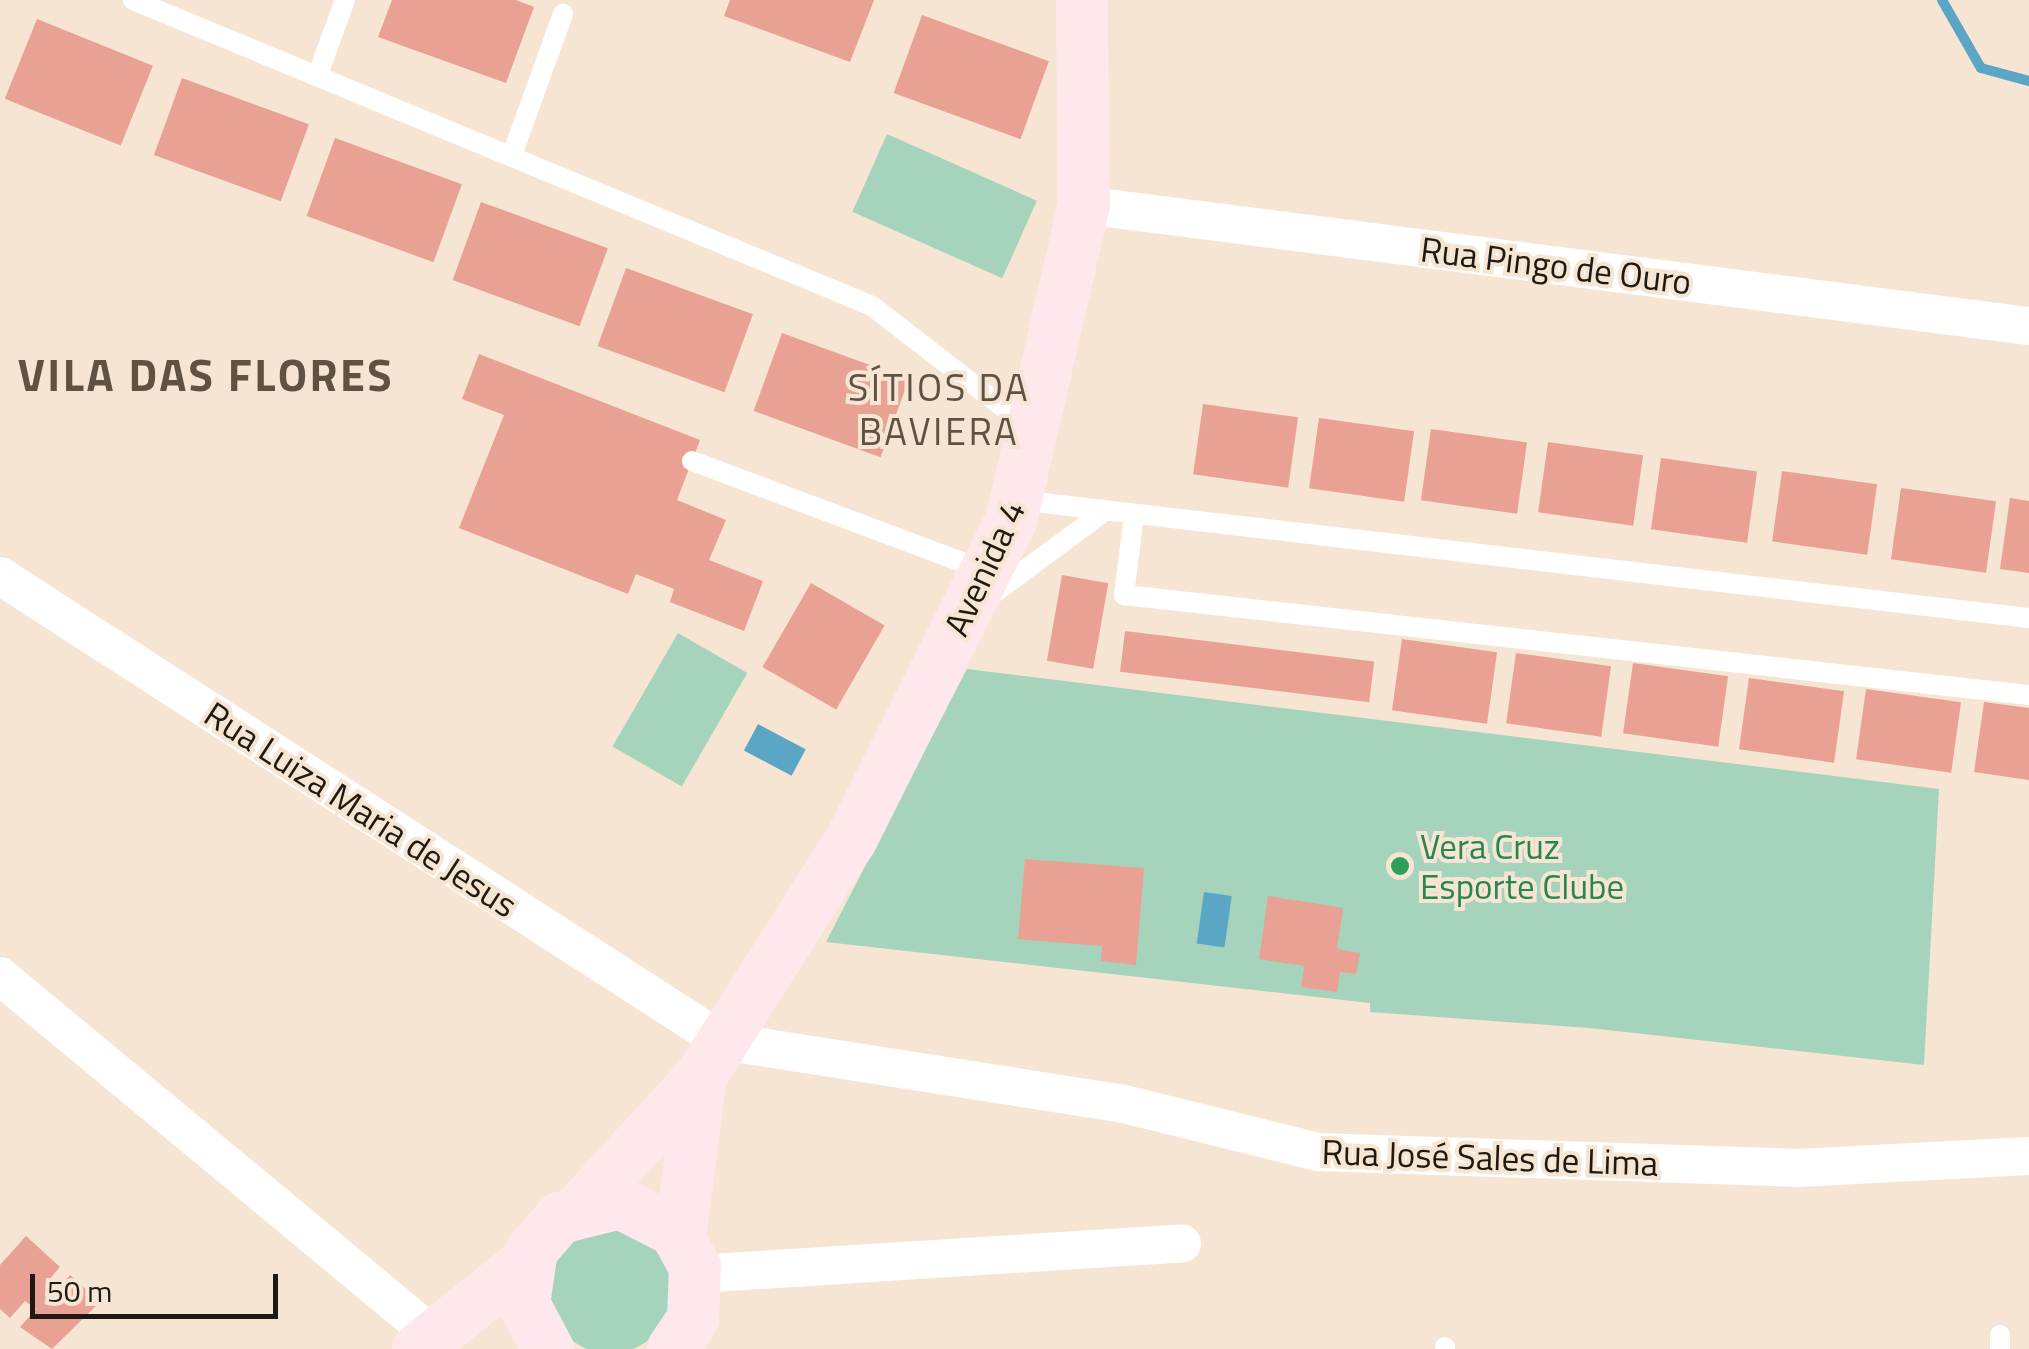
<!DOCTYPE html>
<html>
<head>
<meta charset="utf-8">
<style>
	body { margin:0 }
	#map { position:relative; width:2029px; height:1349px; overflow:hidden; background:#f6e5d3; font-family:"Titillium Web",sans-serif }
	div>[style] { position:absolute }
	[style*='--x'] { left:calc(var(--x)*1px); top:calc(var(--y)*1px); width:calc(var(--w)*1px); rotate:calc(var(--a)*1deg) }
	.green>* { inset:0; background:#a6d3bc; transform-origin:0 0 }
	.round { border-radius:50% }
	.water>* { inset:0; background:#5ba6c5; transform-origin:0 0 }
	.stream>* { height:10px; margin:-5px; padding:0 5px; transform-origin:5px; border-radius:5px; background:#5ba6c5 }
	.building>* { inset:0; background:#e8a193; transform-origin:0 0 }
	.lane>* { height:20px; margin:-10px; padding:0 10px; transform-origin:10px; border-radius:10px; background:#fff }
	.street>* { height:38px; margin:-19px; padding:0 19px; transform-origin:19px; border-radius:19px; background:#fff }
	.secondary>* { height:52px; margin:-26px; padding:0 26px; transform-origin:26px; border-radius:26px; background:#fee8ec }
	.dots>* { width:28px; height:28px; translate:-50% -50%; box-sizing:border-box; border:5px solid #f6e5d3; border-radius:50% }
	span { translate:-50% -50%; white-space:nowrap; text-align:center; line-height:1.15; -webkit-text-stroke:8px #f6e5d3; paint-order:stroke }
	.street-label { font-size:35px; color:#1f1913 }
	.leisure-label { font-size:35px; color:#27864d }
	.left { translate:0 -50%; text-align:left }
	.neighbourhood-label { font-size:38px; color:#605243; letter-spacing:2.5px }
	.district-label { font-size:45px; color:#605243; font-weight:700; letter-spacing:2.5px }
	.scale { position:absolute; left:30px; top:1274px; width:248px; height:45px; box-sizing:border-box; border:5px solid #1f1913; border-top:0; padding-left:12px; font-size:30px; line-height:35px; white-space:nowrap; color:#1f1913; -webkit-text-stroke:8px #f6e5d3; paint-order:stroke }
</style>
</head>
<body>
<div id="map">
	<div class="green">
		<i style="left:887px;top:134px;width:164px;height:85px;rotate:24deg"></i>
		<i style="left:678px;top:633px;width:80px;height:131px;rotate:30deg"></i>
		<i style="clip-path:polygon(967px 669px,1939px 789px,1924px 1065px,1589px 1028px,1370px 1012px,1370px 1003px,826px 942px)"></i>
		<i class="round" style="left:546px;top:1225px;width:128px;height:128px"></i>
	</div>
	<div class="water">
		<i style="left:758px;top:724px;width:54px;height:30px;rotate:28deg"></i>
		<i style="left:1204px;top:892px;width:28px;height:52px;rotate:8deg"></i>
	</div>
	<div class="stream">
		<i style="--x:1942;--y:0;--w:78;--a:60.2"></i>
		<i style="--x:1981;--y:68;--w:50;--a:15.2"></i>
	</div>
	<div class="building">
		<i style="clip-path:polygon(392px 0,516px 0,534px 7px,506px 83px,378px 37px)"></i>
		<i style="clip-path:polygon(730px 0,874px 0,850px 62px,724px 16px)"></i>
		<i style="left:922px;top:15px;width:135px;height:83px;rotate:20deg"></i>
		<i style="left:37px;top:19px;width:125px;height:86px;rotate:22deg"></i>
		<i style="left:182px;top:78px;width:135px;height:82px;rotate:20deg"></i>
		<i style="left:335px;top:138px;width:135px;height:83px;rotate:20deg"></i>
		<i style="left:481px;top:202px;width:135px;height:83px;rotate:20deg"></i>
		<i style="left:626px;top:268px;width:135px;height:83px;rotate:20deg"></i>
		<i style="left:782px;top:333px;width:135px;height:83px;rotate:20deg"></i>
		<i style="clip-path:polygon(479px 354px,700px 440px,677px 500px,726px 520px,709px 560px,763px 581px,744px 631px,670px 602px,674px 589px,636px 574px,628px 594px,459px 528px,504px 415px,462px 399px)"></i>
		<i style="left:1203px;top:404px;width:96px;height:71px;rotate:8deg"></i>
		<i style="left:1319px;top:418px;width:96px;height:71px;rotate:8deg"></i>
		<i style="left:1431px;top:429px;width:97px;height:72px;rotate:8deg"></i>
		<i style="left:1548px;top:442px;width:96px;height:71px;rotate:8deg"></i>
		<i style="left:1661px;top:458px;width:97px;height:72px;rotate:8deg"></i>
		<i style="left:1782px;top:471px;width:96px;height:71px;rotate:8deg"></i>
		<i style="left:1901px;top:488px;width:96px;height:72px;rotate:8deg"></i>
		<i style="clip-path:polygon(2010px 498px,2029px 501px,2029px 573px,2000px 569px)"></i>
		<i style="left:1062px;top:575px;width:47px;height:87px;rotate:10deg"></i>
		<i style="left:811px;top:583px;width:85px;height:97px;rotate:30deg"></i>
		<i style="left:1125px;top:631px;width:251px;height:41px;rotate:7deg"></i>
		<i style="left:1402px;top:639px;width:96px;height:72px;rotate:8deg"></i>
		<i style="left:1516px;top:653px;width:96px;height:71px;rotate:8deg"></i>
		<i style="left:1633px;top:663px;width:96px;height:71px;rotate:8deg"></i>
		<i style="left:1749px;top:678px;width:96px;height:72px;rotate:8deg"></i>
		<i style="left:1866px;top:689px;width:96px;height:71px;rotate:8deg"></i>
		<i style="clip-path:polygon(1984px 702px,2029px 708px,2029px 780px,1974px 772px)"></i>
		<i style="clip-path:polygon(1025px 859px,1144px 868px,1136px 965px,1101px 961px,1102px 946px,1018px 939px)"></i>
		<i style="clip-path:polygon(1268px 896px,1343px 908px,1337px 949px,1360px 953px,1356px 974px,1340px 972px,1337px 992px,1301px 987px,1304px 966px,1259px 959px)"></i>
		<i style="clip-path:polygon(26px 1236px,60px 1267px,49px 1280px,58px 1288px,70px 1275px,100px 1302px,52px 1349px,20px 1327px,36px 1309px,25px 1301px,10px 1318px,0 1309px,0 1265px)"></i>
	</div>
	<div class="lane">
		<i style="--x:133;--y:0;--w:800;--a:22.49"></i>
		<i style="--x:872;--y:306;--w:200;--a:37.7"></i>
		<i style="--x:318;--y:74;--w:79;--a:-70"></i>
		<i style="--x:513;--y:152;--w:147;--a:-70.1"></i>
		<i style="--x:692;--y:461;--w:312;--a:20.5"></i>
		<i style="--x:1018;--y:500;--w:1018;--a:6.66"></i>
		<i style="--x:1134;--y:514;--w:82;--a:97"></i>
		<i style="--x:1124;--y:595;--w:911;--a:6.31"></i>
		<i style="--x:990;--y:596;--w:143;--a:-36.5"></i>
		<i style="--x:2000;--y:1335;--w:14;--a:90"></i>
		<i style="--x:1445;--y:1347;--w:2;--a:90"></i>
	</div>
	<div class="street">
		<i style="--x:1084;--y:205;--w:953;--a:7.3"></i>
		<i style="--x:0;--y:576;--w:859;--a:32.78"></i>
		<i style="--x:722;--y:1041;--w:407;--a:8.9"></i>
		<i style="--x:1124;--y:1104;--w:200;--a:13.9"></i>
		<i style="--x:1318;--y:1152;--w:480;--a:1.9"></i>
		<i style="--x:1798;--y:1168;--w:231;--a:-3"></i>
		<i style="--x:0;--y:976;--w:564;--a:39.68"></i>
		<i style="--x:696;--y:1274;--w:487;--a:-3.6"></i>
	</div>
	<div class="secondary">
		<i style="--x:580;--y:1208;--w:179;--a:-47.5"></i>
		<i style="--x:701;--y:1076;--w:280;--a:-57.6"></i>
		<i style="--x:851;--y:840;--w:357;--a:-63.4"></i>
		<i style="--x:1011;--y:521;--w:324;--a:-77"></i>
		<i style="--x:1084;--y:205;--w:205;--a:-90.6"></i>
		<i style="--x:680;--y:1238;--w:163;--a:-82.6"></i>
		<i style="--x:418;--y:1349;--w:142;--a:-38.7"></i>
		<i style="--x:548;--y:1349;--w:51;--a:-118.1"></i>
		<i style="--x:524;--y:1304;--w:55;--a:-81.6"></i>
		<i style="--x:532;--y:1250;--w:43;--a:-48.8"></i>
		<i style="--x:560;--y:1218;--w:62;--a:-14"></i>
		<i style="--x:620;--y:1203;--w:62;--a:27"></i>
		<i style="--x:675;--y:1231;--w:41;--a:60.9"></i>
		<i style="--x:695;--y:1267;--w:52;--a:92.2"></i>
		<i style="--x:693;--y:1319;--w:36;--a:124"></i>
	</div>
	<div class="dots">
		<i style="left:1400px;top:866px;background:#2e9e5b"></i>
	</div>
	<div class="street-label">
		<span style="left:1556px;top:265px;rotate:7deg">Rua Pingo de Ouro</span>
		<span style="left:984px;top:568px;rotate:-65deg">Avenida 4</span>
		<span style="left:361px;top:809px;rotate:33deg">Rua Luiza Maria de Jesus</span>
		<span style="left:1490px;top:1157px;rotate:2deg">Rua José Sales de Lima</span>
	</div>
	<div class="leisure-label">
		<span class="left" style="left:1420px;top:866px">Vera Cruz<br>Esporte Clube</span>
	</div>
	<div class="neighbourhood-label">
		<span style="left:939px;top:410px">SÍTIOS DA<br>BAVIERA</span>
	</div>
	<div class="district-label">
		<span style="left:206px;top:375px">VILA DAS FLORES</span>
	</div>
	<div class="scale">50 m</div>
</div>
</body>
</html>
